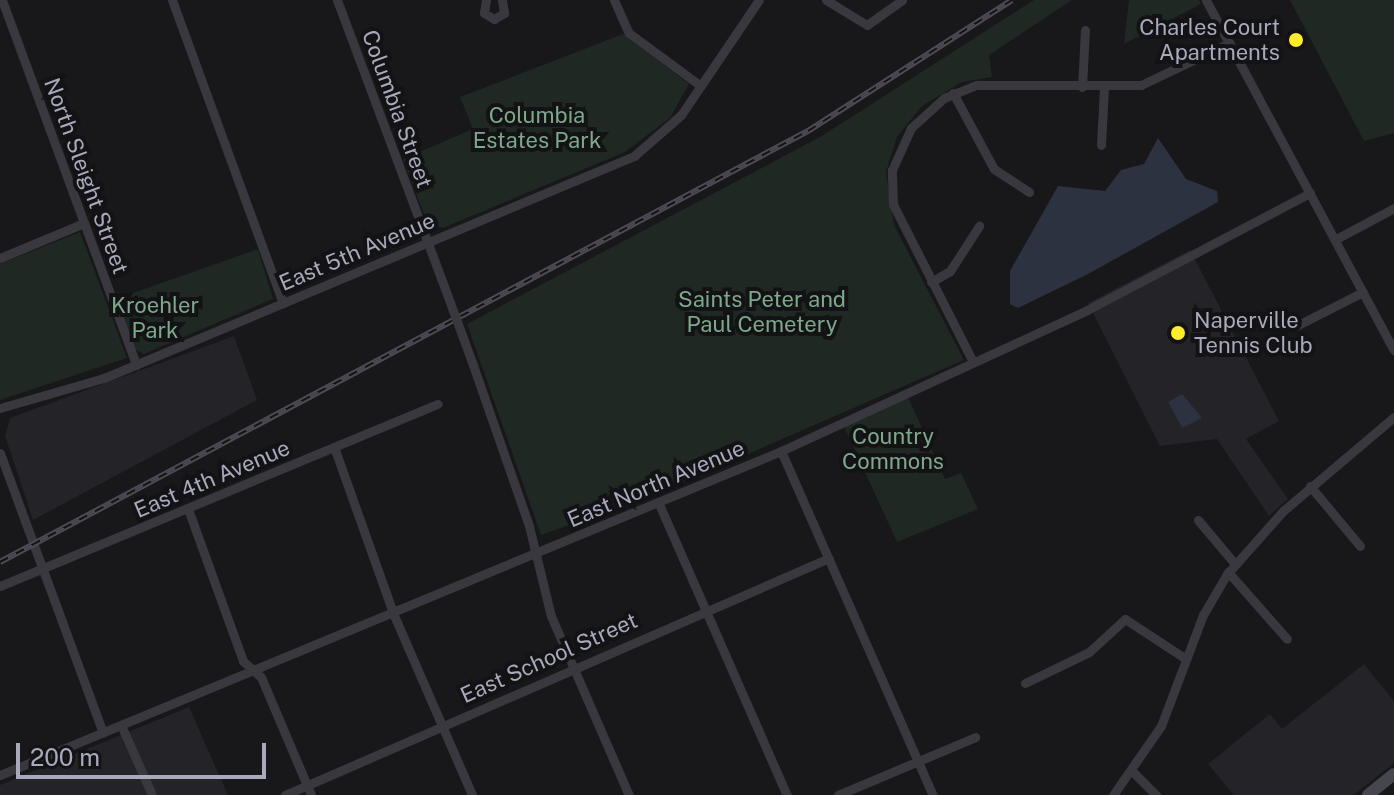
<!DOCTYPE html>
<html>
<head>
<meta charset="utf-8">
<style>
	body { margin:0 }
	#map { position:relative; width:1394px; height:795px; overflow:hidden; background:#18171a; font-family:"Public Sans",sans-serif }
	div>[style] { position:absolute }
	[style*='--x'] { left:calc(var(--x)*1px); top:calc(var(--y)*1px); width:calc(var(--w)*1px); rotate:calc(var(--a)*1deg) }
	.built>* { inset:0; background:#242327 }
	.green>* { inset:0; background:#1f2822 }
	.water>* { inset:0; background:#2c323f }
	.minor>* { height:9px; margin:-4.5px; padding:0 4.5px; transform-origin:4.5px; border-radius:4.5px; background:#39383f }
	.secondary>* { height:12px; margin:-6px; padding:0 6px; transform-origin:6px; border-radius:6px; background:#46464f }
	.rail>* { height:6px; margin-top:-3px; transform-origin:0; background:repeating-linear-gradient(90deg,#131215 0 9px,#4b4b54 0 18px); box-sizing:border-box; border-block:2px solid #4b4b54 }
	.minor-bridge>* { height:9px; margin:-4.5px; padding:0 4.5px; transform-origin:4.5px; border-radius:4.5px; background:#39383f }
	.dots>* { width:22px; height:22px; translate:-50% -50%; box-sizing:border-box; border:4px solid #131215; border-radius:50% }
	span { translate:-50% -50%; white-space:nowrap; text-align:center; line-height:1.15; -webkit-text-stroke:8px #131215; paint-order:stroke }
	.poi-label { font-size:22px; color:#a8a9bb }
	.right { translate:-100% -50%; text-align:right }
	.left { translate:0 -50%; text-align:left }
	.street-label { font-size:22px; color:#a8a9bb }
	.park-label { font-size:22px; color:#7ea88b }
	.scale { position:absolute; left:16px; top:743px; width:250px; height:36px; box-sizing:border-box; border:4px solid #a8a9bb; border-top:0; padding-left:10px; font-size:24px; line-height:28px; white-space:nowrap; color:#a8a9bb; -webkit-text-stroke:6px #131215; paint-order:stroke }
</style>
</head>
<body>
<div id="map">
	<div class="built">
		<i style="clip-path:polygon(1190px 250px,1279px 421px,1246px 439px,1288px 499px,1269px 516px,1217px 439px,1160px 446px,1088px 303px)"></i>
		<i style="clip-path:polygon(234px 336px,257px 400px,33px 520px,5px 436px,10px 418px)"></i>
		<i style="clip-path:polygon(1364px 664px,1394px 701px,1394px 763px,1354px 795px,1234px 795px,1208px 764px,1270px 714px,1282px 729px)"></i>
		<i style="clip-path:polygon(189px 707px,228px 795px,0 795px,0 785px)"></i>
	</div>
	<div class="green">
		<i style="clip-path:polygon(1034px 0,1072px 0,989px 55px,992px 77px,962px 82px,922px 106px,897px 137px,886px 172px,894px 225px,964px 360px,651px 496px,541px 535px,467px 324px,820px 137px)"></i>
		<i style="clip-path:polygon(1129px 0,1199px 0,1201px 4px,1124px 44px)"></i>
		<i style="clip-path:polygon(1290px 0,1394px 0,1394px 133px,1364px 141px)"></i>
		<i style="clip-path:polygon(623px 34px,689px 84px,670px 118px,625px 152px,443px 228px,427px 222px,403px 159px,473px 129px,460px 97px)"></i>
		<i style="clip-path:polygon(80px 232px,127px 358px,0 400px,0 264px)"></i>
		<i style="clip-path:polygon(258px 249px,273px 299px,144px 354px,134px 349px,116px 299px)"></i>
		<i style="clip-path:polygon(908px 397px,945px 479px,961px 473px,978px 509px,897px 542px,843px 424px)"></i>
	</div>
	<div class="water">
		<i style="clip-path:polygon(1158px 138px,1186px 179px,1217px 191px,1218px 202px,1088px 274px,1018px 308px,1010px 304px,1010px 271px,1058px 186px,1105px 191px,1121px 170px,1144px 164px)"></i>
		<i style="clip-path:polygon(1182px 394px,1202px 418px,1182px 428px,1168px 402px)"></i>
	</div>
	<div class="minor">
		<i style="--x:2;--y:0;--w:389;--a:69.8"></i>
		<i style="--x:172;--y:0;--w:323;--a:69.9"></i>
		<i style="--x:337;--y:0;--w:297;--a:69.5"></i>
		<i style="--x:486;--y:0;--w:13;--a:99"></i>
		<i style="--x:484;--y:13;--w:12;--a:31"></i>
		<i style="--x:494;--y:19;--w:12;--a:-31"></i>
		<i style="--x:504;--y:13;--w:13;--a:-99"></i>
		<i style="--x:614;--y:0;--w:36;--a:66"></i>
		<i style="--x:629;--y:33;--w:89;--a:36.4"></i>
		<i style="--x:826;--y:0;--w:48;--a:31.4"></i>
		<i style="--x:867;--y:25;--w:43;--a:-35.5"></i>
		<i style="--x:1206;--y:0;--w:397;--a:61.8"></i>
		<i style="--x:1082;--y:87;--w:57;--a:-87"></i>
		<i style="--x:953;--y:93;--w:86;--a:61.7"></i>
		<i style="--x:994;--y:169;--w:42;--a:33.3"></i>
		<i style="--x:1101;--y:145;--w:57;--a:-87"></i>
		<i style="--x:1336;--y:239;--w:66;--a:-28.1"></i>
		<i style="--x:0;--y:258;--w:91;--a:-22.6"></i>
		<i style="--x:931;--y:282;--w:22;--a:-30"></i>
		<i style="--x:950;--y:271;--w:54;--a:-57.2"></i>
		<i style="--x:1296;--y:326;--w:75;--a:-26.9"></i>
		<i style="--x:972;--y:360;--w:175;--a:-116.9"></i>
		<i style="--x:893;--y:204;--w:34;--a:-92"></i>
		<i style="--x:892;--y:170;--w:46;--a:-65.7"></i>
		<i style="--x:911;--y:128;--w:45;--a:-42.3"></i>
		<i style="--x:944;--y:98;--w:35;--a:-22"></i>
		<i style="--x:977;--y:85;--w:164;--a:0"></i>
		<i style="--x:1141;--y:85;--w:98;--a:-25.5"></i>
		<i style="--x:473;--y:365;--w:170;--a:70.8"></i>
		<i style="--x:529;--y:526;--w:93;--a:76.3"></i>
		<i style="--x:551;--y:616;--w:195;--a:66.5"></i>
		<i style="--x:0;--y:408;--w:108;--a:-16.1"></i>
		<i style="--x:104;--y:378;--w:575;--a:-22.73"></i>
		<i style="--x:634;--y:156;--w:62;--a:-41.1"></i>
		<i style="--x:681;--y:115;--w:139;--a:-55.9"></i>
		<i style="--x:334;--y:447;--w:176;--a:70.4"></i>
		<i style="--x:393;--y:613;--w:198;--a:66.5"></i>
		<i style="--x:781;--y:451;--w:376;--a:66.2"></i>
		<i style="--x:0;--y:453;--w:298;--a:69.8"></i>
		<i style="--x:1310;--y:486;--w:78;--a:50.2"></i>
		<i style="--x:659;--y:504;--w:318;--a:66.3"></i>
		<i style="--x:188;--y:509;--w:162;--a:70.1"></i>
		<i style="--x:243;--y:661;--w:24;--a:42"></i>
		<i style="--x:261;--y:677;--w:128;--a:67"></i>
		<i style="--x:1198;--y:520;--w:57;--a:49.9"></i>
		<i style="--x:1228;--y:572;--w:89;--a:48.6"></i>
		<i style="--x:0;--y:586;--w:474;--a:-22.6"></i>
		<i style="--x:1025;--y:683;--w:71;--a:-25.8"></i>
		<i style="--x:1089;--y:652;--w:49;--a:-42.5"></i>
		<i style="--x:1125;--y:619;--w:73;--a:33.3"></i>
		<i style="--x:121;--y:725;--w:77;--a:66.1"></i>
		<i style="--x:1133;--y:772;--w:33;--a:45"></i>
		<i style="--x:0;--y:775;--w:846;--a:-22.53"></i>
		<i style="--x:781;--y:451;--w:337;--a:-24.7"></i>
		<i style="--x:1087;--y:310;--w:252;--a:-27.7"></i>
		<i style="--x:285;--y:795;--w:593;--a:-23.54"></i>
		<i style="--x:838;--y:795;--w:149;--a:-22.9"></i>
		<i style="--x:1113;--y:795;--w:84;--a:-55.2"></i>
		<i style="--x:1161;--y:726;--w:119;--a:-69.3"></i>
		<i style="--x:1203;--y:615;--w:48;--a:-59.7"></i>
		<i style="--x:1227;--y:574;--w:84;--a:-48.4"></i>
		<i style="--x:1283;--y:511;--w:145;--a:-40.3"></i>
	</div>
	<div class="secondary">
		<i style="--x:1368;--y:795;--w:33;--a:-39"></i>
	</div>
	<div class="rail">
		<i style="--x:0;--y:562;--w:916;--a:-28.08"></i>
		<i style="--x:808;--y:131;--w:242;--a:-32.7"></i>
	</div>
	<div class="minor-bridge">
		<i style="--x:441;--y:278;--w:93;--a:69.8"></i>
	</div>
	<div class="dots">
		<i style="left:1296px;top:40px;background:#ffed2a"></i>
		<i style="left:1178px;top:333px;background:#ffed2a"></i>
	</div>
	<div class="poi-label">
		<span class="right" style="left:1280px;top:40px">Charles Court<br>Apartments</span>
		<span class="left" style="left:1194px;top:333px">Naperville<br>Tennis Club</span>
	</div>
	<div class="street-label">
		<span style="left:397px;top:109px;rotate:70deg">Columbia Street</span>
		<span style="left:86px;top:176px;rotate:70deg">North Sleight Street</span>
		<span style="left:357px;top:252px;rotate:-23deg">East 5th Avenue</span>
		<span style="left:212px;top:479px;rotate:-23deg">East 4th Avenue</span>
		<span style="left:656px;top:484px;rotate:-23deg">East North Avenue</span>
		<span style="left:549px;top:658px;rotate:-24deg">East School Street</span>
	</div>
	<div class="park-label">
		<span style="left:537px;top:128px">Columbia<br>Estates Park</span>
		<span style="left:762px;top:312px">Saints Peter and<br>Paul Cemetery</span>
		<span style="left:155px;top:318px">Kroehler<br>Park</span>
		<span style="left:893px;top:449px">Country<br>Commons</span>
	</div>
	<div class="scale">200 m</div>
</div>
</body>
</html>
